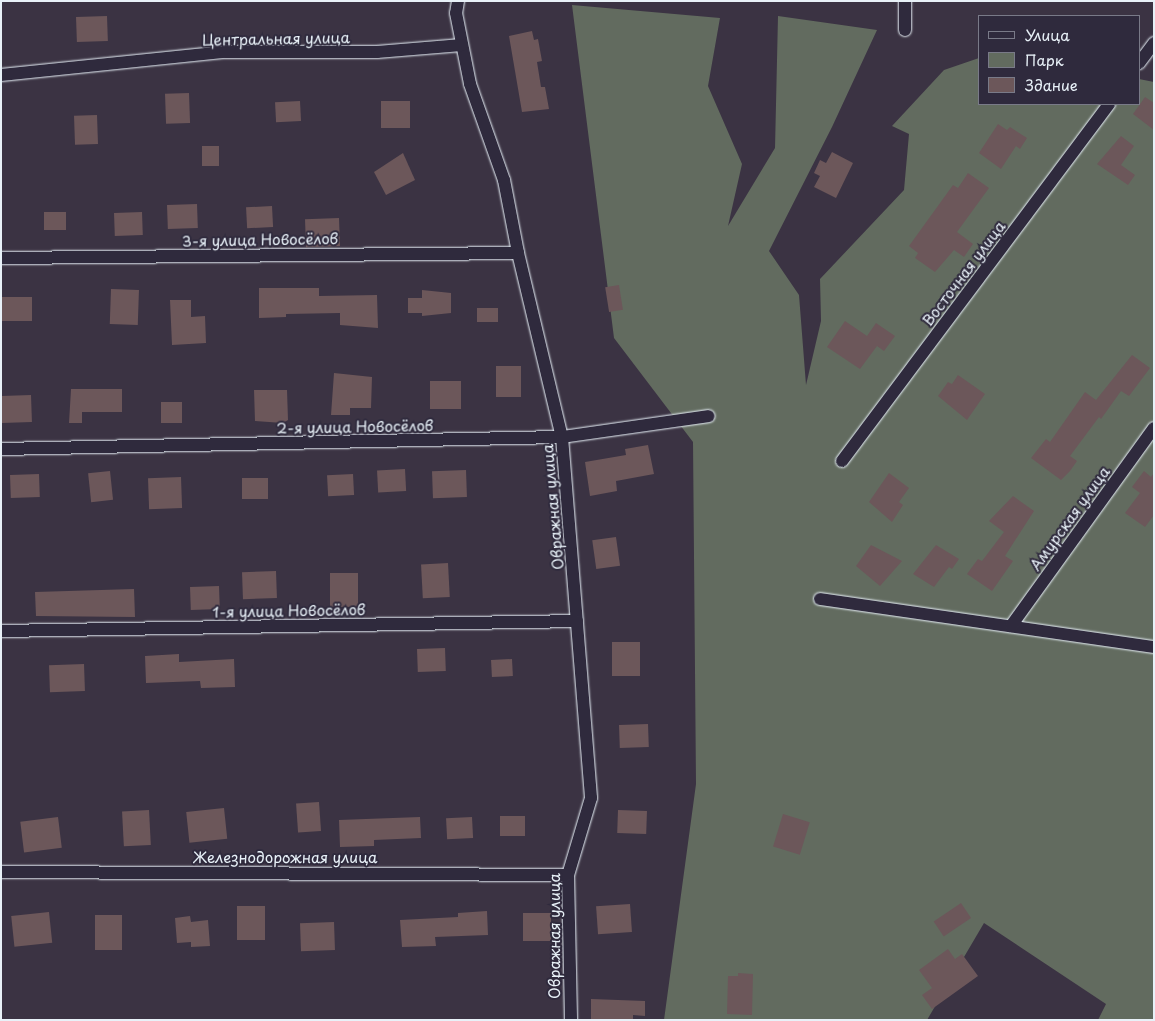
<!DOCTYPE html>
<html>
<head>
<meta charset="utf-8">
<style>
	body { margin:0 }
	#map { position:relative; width:1155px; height:1021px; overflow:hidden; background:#3b3343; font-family:"Playpen Sans",sans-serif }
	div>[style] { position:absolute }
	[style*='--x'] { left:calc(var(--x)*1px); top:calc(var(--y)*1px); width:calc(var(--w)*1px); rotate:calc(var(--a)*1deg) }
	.green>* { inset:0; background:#626b5f }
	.building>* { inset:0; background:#6c575a; transform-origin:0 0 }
	.roads { filter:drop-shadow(0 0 1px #e8f1f8) drop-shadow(0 0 1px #e8f1f8) }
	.minor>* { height:12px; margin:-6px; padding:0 6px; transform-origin:6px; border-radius:6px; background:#2f2a3d }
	span { translate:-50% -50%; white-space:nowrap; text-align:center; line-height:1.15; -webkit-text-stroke:4px #2f2a3d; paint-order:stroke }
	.street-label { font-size:15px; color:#e8f1f8 }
	.frame { position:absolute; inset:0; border:2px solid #e8f1f8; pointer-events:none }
	.legend { position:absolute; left:978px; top:15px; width:162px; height:90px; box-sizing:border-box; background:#2f2a3d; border:1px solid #797a88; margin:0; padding:6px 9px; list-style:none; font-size:15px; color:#e8f1f8 }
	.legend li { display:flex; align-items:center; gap:10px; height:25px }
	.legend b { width:25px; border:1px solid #797a88 }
</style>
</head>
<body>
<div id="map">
	<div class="green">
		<i style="clip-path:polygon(572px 5px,720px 18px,708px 86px,742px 164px,728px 226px,775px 148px,778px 16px,877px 30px,832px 127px,769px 251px,799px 295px,806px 385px,821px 321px,820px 279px,904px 190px,909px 134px,892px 126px,944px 70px,979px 58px,979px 104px,1139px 104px,1139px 79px,1154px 82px,1154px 1020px,1098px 1020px,1106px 1004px,984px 923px,927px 1020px,664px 1020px,696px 784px,693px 442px,614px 338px)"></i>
	</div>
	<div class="building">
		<i style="left:107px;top:16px;width:25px;height:31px;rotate:88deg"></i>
		<i style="clip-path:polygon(532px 31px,534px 40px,538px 39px,542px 61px,537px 62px,541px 87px,545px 87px,549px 109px,522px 112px,509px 36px)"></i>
		<i style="left:189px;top:93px;width:30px;height:24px;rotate:88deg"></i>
		<i style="clip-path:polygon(1145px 97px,1154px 103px,1154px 130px,1133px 114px)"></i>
		<i style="left:300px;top:101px;width:20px;height:25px;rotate:87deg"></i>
		<i style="left:381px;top:101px;width:29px;height:27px"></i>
		<i style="left:97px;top:115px;width:29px;height:23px;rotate:88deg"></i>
		<i style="clip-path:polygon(998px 124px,1007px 130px,1010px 127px,1027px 138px,1020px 149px,1016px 146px,1001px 169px,979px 153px)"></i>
		<i style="clip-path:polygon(1121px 136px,1134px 146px,1121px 165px,1135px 175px,1128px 185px,1097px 164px)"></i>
		<i style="left:202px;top:146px;width:17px;height:20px"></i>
		<i style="clip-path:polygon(832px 152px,853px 163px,836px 198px,814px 187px,820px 176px,814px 173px,820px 160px,826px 163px)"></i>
		<i style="clip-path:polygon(403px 153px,415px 180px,386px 195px,374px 172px)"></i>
		<i style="clip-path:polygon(968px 173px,989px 188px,957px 232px,973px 244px,964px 257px,954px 250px,935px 272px,915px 258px,918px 253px,909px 246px,953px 185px,958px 188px)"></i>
		<i style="left:197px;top:204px;width:24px;height:30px;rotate:88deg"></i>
		<i style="left:272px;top:206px;width:21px;height:26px;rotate:87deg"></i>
		<i style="left:66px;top:212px;width:18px;height:22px;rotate:90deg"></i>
		<i style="left:142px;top:212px;width:23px;height:28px;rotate:88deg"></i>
		<i style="left:339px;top:218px;width:28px;height:34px;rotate:88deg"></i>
		<i style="left:619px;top:285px;width:25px;height:14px;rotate:81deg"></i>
		<i style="clip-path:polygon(259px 288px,319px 288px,319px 296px,377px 295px,378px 328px,340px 325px,340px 313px,286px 314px,286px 317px,259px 318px)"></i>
		<i style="left:111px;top:289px;width:28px;height:35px;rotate:2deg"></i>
		<i style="clip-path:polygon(422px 290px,451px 293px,451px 313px,422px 316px,422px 313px,408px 313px,408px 298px,422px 298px)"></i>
		<i style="left:1px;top:297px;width:31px;height:24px"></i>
		<i style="clip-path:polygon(170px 300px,191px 300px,191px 317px,205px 316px,206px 343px,172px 345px)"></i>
		<i style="left:498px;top:308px;width:14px;height:21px;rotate:90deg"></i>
		<i style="clip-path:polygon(845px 321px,867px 336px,876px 323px,895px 336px,884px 351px,877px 346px,860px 369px,827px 347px)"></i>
		<i style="clip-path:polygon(1132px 355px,1150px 368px,1129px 396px,1121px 391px,1101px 419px,1099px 417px,1070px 456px,1077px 461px,1070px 471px,1061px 480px,1031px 458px,1046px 439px,1050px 442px,1085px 392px,1096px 400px)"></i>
		<i style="left:496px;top:366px;width:25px;height:31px"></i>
		<i style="clip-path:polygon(334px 373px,372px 377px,371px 408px,350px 408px,350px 415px,331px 415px)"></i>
		<i style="clip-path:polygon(958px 375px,985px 394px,967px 420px,938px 396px,948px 382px,952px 384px)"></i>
		<i style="left:430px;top:381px;width:31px;height:28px"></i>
		<i style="clip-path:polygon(71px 389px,122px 389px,122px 412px,82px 412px,82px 423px,69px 423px)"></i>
		<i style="clip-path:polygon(254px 390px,287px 390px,288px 420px,283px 423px,255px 421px)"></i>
		<i style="left:31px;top:395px;width:27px;height:30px;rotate:88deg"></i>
		<i style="left:161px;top:402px;width:21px;height:21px"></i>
		<i style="clip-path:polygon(648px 445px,654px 474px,616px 481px,617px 491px,590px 496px,585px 462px,626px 455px,625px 449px)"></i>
		<i style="left:405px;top:469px;width:22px;height:28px;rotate:87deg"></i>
		<i style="left:466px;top:470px;width:27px;height:34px;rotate:88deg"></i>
		<i style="left:110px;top:471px;width:29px;height:22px;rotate:84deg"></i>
		<i style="clip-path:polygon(1144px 471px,1151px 477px,1154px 473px,1154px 515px,1145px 527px,1125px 513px,1140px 493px,1132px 487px)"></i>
		<i style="clip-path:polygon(889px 473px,909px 488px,899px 502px,903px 505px,892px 522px,869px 502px)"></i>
		<i style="left:39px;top:474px;width:23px;height:29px;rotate:88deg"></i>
		<i style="left:353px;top:474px;width:21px;height:26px;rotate:87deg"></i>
		<i style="left:181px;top:477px;width:31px;height:33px;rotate:88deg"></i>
		<i style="left:242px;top:478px;width:26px;height:21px"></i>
		<i style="clip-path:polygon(1013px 496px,1034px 511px,1005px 556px,1013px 561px,992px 591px,967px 574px,978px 559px,982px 561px,1004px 532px,989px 521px)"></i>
		<i style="left:616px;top:537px;width:29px;height:24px;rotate:82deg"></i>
		<i style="clip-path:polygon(871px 545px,902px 561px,880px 586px,856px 566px)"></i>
		<i style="clip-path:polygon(936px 545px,959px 559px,952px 569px,949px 567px,934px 587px,913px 574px)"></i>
		<i style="left:448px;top:563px;width:34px;height:27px;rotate:87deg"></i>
		<i style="left:276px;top:571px;width:27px;height:34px;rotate:88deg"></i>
		<i style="left:330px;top:573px;width:28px;height:34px"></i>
		<i style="left:219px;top:586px;width:23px;height:29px;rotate:88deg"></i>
		<i style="clip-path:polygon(134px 589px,135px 617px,36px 616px,35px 592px)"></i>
		<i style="left:612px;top:642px;width:28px;height:34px"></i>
		<i style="left:445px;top:648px;width:23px;height:28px;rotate:88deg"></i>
		<i style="clip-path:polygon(179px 654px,179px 662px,234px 659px,235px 687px,201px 688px,200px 681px,146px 683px,145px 656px)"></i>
		<i style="left:512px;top:659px;width:17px;height:21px;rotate:87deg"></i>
		<i style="left:84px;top:664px;width:27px;height:35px;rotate:88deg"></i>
		<i style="left:648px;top:724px;width:23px;height:29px;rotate:88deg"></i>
		<i style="left:319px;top:802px;width:29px;height:23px;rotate:86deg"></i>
		<i style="left:224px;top:808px;width:31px;height:38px;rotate:84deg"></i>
		<i style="left:149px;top:810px;width:35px;height:27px;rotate:87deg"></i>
		<i style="left:618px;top:810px;width:29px;height:23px;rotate:2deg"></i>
		<i style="left:783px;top:814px;width:28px;height:34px;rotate:17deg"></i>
		<i style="left:525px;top:816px;width:20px;height:25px;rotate:90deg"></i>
		<i style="left:58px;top:817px;width:31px;height:38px;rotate:83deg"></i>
		<i style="clip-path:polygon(420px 817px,421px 838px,374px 840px,374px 846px,340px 847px,339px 820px)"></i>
		<i style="left:472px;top:817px;width:21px;height:26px;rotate:87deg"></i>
		<i style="left:961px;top:903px;width:18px;height:33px;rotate:56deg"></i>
		<i style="left:630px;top:904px;width:28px;height:34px;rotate:86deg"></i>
		<i style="left:237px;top:906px;width:28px;height:34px"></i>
		<i style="clip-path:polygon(487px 911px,488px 935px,435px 937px,436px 946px,402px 947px,400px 920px,458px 917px,458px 913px)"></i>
		<i style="left:49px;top:912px;width:31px;height:38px;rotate:84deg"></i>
		<i style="left:523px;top:913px;width:28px;height:28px"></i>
		<i style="left:95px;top:915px;width:27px;height:35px"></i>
		<i style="clip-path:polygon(190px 916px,191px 922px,208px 920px,210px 946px,191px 947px,191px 942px,177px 943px,175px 918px)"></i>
		<i style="left:334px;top:922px;width:28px;height:34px;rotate:88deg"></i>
		<i style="clip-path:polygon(948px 949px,955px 959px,962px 954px,978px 976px,932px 1009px,922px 995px,932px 988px,919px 970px)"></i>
		<i style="clip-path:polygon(738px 973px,753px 974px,752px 1015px,727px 1014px,728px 976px,738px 976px)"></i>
		<i style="clip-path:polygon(591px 999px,645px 1001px,645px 1016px,633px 1015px,633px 1020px,591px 1020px)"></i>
	</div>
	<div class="roads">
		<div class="minor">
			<i style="--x:458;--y:1;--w:12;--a:99"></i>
			<i style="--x:456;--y:13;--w:72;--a:78.8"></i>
			<i style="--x:470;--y:84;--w:102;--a:70.5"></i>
			<i style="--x:504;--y:180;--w:74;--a:79.1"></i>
			<i style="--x:518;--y:253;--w:189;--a:76.6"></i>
			<i style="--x:562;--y:437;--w:362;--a:85.4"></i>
			<i style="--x:591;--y:798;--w:80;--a:106.6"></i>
			<i style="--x:568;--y:875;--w:145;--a:88.8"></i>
			<i style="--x:905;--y:1;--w:29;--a:90"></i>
			<i style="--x:1139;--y:63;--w:25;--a:-53"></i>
			<i style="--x:1;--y:75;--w:225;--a:-5.9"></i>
			<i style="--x:225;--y:52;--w:152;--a:0"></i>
			<i style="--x:377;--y:52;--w:85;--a:-4.7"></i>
			<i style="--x:1;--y:258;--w:517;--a:-0.55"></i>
			<i style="--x:1;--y:449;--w:561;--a:-1.23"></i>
			<i style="--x:562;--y:437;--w:148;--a:-8.1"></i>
			<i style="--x:842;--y:461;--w:446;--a:-53.2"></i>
			<i style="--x:820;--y:599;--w:337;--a:8.2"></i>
			<i style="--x:1011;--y:626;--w:244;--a:-54.2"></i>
			<i style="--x:1;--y:631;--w:576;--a:-0.99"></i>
			<i style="--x:1;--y:872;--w:567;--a:0.3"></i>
		</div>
	</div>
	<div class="street-label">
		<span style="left:276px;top:38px;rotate:-1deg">Центральная улица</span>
		<span style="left:260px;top:239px;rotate:-1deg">3-я улица Новосёлов</span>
		<span style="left:963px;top:273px;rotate:-53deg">Восточная улица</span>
		<span style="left:355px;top:426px;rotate:-1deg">2-я улица Новосёлов</span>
		<span style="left:552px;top:507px;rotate:-95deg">Овражная улица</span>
		<span style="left:1069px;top:518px;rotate:-54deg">Амурская улица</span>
		<span style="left:289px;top:610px;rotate:-1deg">1-я улица Новосёлов</span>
		<span style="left:285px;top:857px">Железнодорожная улица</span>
		<span style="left:554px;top:936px;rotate:-90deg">Овражная улица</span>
	</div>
	<div class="frame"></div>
	<ul class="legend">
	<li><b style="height:6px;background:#2f2a3d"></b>Улица</li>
	<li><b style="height:14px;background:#626b5f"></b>Парк</li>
	<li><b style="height:14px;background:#6c575a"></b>Здание</li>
	</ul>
</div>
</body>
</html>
